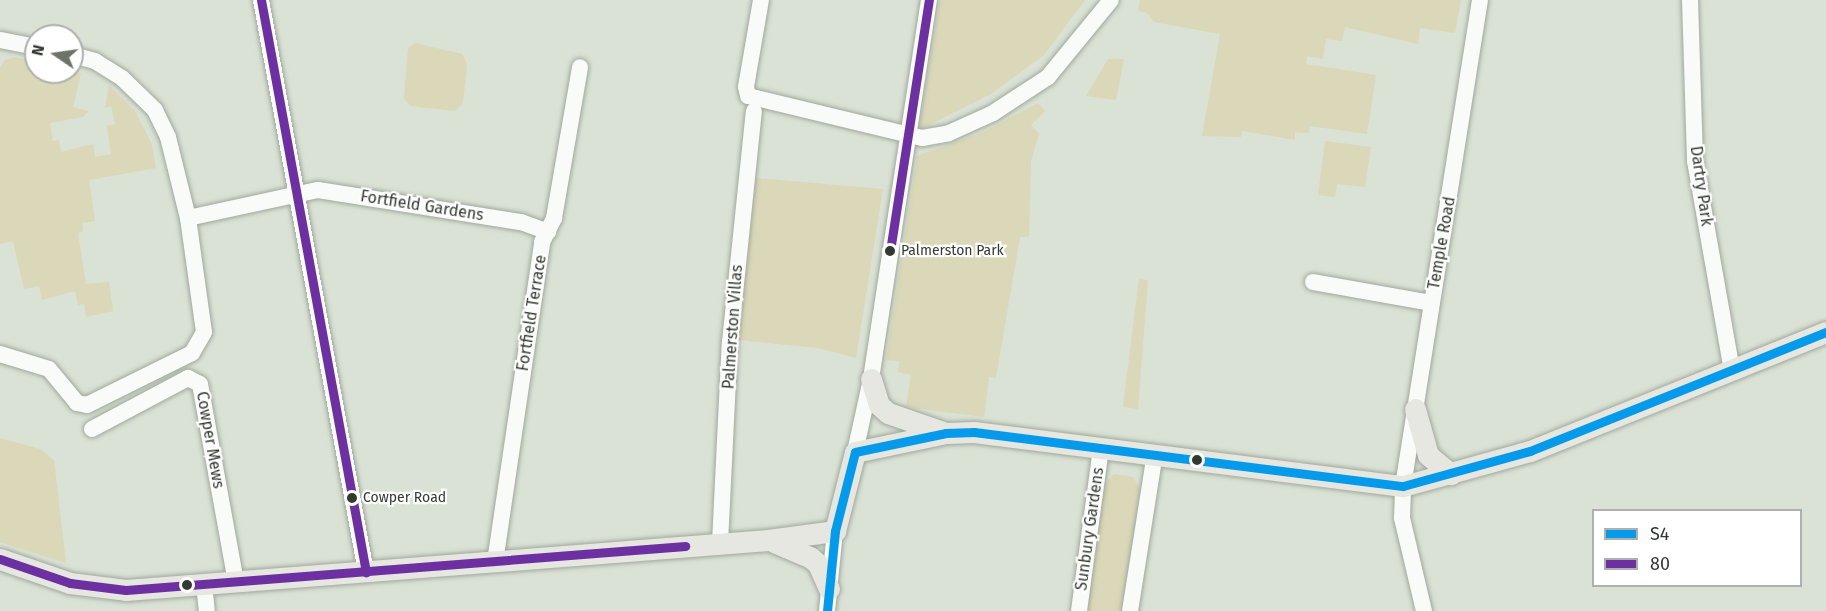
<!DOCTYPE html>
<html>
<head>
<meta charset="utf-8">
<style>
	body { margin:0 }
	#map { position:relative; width:1826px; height:611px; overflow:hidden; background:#d9e2d4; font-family:"Fira Sans",sans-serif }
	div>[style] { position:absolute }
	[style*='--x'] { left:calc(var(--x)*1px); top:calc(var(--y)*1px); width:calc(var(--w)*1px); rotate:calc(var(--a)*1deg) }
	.green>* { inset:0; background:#dad8b8 }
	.roads { filter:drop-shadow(0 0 2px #a1a89d) drop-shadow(0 0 2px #a1a89d) }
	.minor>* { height:16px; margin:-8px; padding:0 8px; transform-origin:8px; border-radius:8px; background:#f9fbf9 }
	.major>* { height:21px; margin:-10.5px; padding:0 10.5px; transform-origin:10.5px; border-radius:10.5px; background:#e5e7e0 }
	.bus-1>* { height:9px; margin:-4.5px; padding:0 4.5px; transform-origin:4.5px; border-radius:4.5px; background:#059bea }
	.bus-2>* { height:9px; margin:-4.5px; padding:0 4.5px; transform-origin:4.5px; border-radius:4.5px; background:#6c30a1 }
	.dots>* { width:16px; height:16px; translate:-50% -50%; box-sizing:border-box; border:3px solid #fff; border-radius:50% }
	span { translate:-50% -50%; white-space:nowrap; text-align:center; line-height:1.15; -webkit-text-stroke:4.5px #fff; paint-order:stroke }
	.bus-label { font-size:14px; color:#32392f }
	.left { translate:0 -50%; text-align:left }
	.street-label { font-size:16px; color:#32392f }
	.legend { position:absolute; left:1592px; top:509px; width:210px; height:78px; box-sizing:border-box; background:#fff; border:2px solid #adb0ac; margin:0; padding:8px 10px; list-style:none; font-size:18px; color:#32392f }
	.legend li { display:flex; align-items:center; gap:12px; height:30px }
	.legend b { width:30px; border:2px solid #adb0ac }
	.north { position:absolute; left:24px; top:24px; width:60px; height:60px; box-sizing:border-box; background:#fff; border:2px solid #adb0ac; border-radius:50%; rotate:283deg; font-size:16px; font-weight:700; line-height:24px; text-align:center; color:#32392f }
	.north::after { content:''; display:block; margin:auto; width:21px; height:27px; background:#6c7469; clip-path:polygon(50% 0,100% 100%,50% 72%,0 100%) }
</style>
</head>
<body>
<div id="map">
	<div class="green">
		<i style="clip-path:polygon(940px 0,1085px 0,1044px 55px,991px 94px,919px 130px)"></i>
		<i style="clip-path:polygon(1140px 0,1461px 0,1455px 33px,1420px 28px,1418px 44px,1345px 27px,1342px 41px,1326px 39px,1323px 59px,1307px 56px,1306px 64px,1376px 75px,1367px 134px,1310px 126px,1309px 133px,1295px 132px,1295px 140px,1242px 131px,1241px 137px,1202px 136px,1220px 34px,1154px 22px,1147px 13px,1138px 11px)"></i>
		<i style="clip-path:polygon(415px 43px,462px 54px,467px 64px,463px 103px,455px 111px,410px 106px,404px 98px,408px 48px)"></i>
		<i style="clip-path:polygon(15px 57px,36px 62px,36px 72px,81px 73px,73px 107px,89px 111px,83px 117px,50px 123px,53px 141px,59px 140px,61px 152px,93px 144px,95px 157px,111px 154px,107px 126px,115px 124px,111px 106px,105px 108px,109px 85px,135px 111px,152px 144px,156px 168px,89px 180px,95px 221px,82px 223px,83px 231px,78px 233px,86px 284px,109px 282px,113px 311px,86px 317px,84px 304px,78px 305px,75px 291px,42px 300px,39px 286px,24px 289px,13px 241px,0 244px,0 68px,5px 60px)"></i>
		<i style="clip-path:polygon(1108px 59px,1124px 59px,1116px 100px,1086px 96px)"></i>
		<i style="clip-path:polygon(1038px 103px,1045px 111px,1031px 125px,1039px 134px,1031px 161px,1029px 237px,1020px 237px,996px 378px,989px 377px,984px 417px,906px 407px,911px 375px,898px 372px,899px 361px,886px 360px,917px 156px,983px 132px)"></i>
		<i style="clip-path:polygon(1325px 141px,1371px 147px,1365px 187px,1337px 184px,1335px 197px,1318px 195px)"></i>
		<i style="clip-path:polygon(756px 178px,883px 189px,856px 358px,818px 348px,738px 340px)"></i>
		<i style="clip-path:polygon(1139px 279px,1148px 280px,1138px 409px,1123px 407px)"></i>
		<i style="clip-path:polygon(0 438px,40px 449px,54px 460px,66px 563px,0 542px)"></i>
		<i style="clip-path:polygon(1114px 474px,1133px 477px,1141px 490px,1123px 611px,1084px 611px,1103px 485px)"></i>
	</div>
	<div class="roads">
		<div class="minor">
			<i style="--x:261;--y:0;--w:582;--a:79.6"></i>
			<i style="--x:761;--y:0;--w:88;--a:99.8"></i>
			<i style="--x:746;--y:87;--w:9;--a:77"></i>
			<i style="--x:748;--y:96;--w:179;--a:13.6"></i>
			<i style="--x:922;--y:138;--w:27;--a:-10"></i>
			<i style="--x:949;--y:133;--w:48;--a:-24.4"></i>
			<i style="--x:993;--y:113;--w:66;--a:-33.2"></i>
			<i style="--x:1048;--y:77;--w:99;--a:-50.7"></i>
			<i style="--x:1690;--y:0;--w:161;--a:88.2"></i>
			<i style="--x:1695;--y:161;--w:213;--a:80"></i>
			<i style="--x:0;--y:40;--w:37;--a:11"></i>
			<i style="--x:188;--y:218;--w:133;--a:-12.2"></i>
			<i style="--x:318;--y:190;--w:206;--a:9"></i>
			<i style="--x:521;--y:222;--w:29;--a:20"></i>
			<i style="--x:1313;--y:282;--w:120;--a:10.1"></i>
			<i style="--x:0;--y:354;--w:51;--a:17"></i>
			<i style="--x:49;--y:369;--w:44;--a:50.5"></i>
			<i style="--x:77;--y:403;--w:10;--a:11"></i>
			<i style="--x:87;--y:405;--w:117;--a:-26.3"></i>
			<i style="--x:192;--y:353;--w:24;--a:-60"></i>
			<i style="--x:204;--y:332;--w:115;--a:-98"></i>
			<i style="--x:188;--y:218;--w:83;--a:-103.9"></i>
			<i style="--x:168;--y:137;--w:30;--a:-116"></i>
			<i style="--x:155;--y:110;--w:46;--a:-135.9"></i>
			<i style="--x:122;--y:78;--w:32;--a:-148"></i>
			<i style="--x:95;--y:61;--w:24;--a:-165"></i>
			<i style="--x:92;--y:429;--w:109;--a:-28"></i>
			<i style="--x:188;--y:378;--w:13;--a:27"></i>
			<i style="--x:200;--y:384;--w:201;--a:79.7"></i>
			<i style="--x:855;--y:452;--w:75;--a:-77.6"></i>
			<i style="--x:871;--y:379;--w:383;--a:-81.3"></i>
			<i style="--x:720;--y:543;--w:201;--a:-87.2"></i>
			<i style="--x:730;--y:342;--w:232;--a:-84.1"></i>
			<i style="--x:495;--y:562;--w:323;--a:-81.6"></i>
			<i style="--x:542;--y:242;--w:27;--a:-63"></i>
			<i style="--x:554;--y:218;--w:153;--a:-80.2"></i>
			<i style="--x:204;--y:584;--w:27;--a:84"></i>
			<i style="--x:827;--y:611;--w:80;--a:-84.3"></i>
			<i style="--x:1079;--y:611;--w:164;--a:-82.3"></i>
			<i style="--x:1130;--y:611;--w:159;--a:-81"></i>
			<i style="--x:1424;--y:611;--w:96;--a:-103.3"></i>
			<i style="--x:1402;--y:518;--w:32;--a:-88"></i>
			<i style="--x:1403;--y:486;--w:492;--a:-81"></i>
		</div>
		<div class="major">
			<i style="--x:871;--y:379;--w:27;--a:73"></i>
			<i style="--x:879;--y:405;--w:12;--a:42"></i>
			<i style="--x:888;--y:413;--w:58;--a:19.1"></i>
			<i style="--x:1415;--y:409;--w:48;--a:74.2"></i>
			<i style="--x:1428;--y:455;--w:30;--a:40"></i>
			<i style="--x:774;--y:542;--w:39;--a:23"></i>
			<i style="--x:810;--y:557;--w:11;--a:41"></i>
			<i style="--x:818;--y:564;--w:27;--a:66"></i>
			<i style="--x:0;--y:559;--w:74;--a:18.9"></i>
			<i style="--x:70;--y:583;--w:56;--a:7.1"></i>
			<i style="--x:126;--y:590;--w:644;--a:-4.45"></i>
			<i style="--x:768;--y:540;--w:68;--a:-7.7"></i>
			<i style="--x:835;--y:531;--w:81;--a:-75.8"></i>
			<i style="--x:855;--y:452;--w:93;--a:-11.8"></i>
			<i style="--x:946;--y:433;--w:28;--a:-2"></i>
			<i style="--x:974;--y:432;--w:432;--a:7.2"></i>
			<i style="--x:1403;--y:486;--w:132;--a:-15.4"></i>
			<i style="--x:1530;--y:451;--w:319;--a:-21.9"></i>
		</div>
	</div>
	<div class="bus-1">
		<i style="--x:855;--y:452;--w:93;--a:-11.8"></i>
		<i style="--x:946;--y:433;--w:28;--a:-2"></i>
		<i style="--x:974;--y:432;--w:432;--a:7.2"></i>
		<i style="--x:1403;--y:486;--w:132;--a:-15.4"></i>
		<i style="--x:1530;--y:451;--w:319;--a:-21.9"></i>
		<i style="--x:827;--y:611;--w:80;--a:-84.3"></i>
		<i style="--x:835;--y:531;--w:81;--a:-75.8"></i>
	</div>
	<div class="bus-2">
		<i style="--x:261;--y:0;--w:582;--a:79.6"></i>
		<i style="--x:890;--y:251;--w:254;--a:-81.2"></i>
		<i style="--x:0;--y:559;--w:74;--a:18.9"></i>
		<i style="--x:70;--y:583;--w:56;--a:7.1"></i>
		<i style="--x:126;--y:590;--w:561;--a:-4.5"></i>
	</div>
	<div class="dots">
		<i style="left:890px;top:251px;background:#32392f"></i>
		<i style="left:1197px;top:460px;background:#32392f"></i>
		<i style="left:352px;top:498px;background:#32392f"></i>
		<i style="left:187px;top:585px;background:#32392f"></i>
	</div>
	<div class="bus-label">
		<span class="left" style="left:901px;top:251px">Palmerston Park</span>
		<span class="left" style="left:363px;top:498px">Cowper Road</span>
	</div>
	<div class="street-label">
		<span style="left:1701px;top:186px;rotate:82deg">Dartry Park</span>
		<span style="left:422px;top:206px;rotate:9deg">Fortfield Gardens</span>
		<span style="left:1442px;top:243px;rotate:-80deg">Temple Road</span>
		<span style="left:532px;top:313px;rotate:-81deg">Fortfield Terrace</span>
		<span style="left:733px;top:327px;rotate:-86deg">Palmerston Villas</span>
		<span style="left:210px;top:440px;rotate:80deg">Cowper Mews</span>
		<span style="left:1090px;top:529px;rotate:-82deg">Sunbury Gardens</span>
	</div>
	<ul class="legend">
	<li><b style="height:8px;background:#059bea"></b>S4</li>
	<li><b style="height:8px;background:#6c30a1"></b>80</li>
	</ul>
	<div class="north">N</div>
</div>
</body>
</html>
